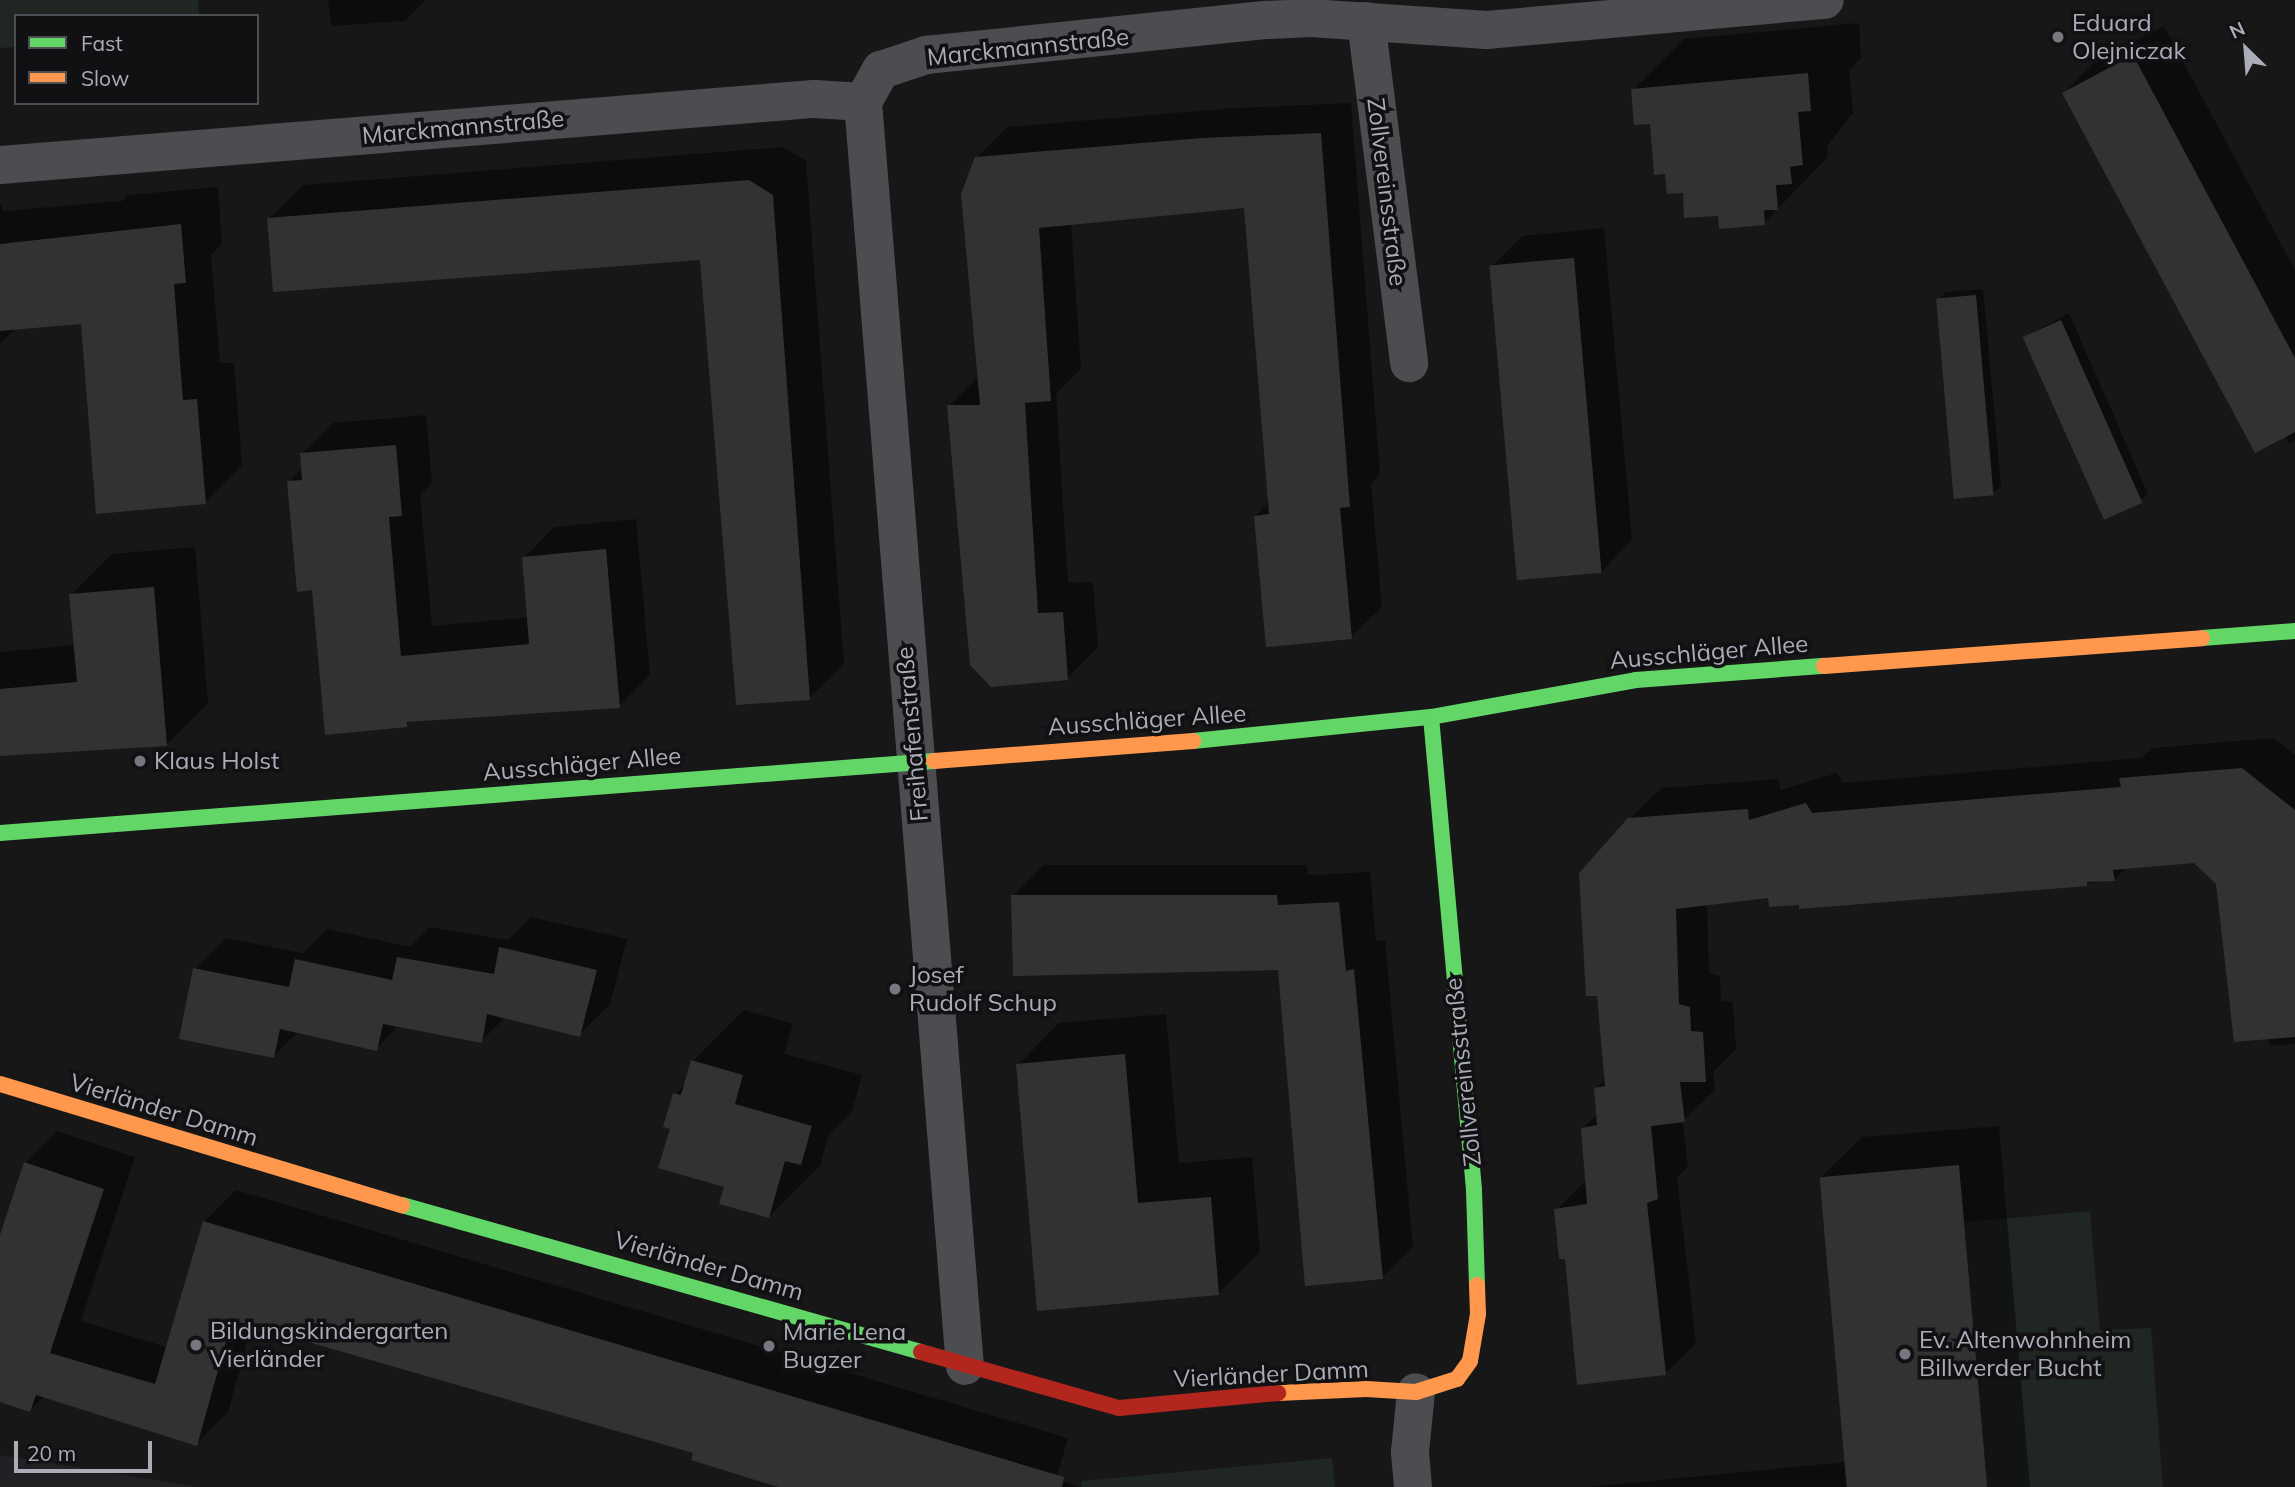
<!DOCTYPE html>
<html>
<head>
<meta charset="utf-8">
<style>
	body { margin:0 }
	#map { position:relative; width:2295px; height:1487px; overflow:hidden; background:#171717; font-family:Mulish,sans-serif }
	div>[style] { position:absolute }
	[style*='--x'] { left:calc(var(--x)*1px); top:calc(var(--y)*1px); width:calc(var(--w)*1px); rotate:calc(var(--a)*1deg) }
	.built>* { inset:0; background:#212123 }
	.green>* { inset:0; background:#202621 }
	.shadow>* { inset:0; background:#0007 }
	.building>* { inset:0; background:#323232; transform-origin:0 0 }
	.street>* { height:38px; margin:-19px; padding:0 19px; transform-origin:19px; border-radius:19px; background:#4c4d50 }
	.fast>* { height:16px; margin:-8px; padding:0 8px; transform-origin:8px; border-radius:8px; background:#63d668 }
	.slow>* { height:16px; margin:-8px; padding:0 8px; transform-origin:8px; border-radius:8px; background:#ff974d }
	.jam>* { height:16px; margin:-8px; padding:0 8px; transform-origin:8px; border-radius:8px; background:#b3261e }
	.dots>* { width:19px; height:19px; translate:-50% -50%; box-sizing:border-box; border:4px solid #111113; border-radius:50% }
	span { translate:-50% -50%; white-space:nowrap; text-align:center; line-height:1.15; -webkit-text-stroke:7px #111113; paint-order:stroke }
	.poi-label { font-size:24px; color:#aaadb7 }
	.left { translate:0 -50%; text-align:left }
	.street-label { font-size:24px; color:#aaadb7 }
	.legend { position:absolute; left:14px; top:14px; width:245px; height:91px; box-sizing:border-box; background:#111113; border:2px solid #4e4f55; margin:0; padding:9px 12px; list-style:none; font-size:21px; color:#aaadb7 }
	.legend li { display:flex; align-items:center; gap:14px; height:35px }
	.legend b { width:35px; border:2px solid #4e4f55 }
	.north { position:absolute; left:2211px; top:14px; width:70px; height:70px; -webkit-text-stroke:5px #111113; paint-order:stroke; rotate:335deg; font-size:19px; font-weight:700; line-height:28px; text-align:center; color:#aaadb7 }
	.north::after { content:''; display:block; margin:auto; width:24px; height:32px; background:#aaadb7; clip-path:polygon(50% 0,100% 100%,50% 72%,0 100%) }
	.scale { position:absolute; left:14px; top:1441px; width:138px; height:32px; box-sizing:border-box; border:4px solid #aaadb7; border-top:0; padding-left:9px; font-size:21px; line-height:24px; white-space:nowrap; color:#aaadb7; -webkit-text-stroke:5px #111113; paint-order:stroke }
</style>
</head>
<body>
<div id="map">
	<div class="built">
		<i style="clip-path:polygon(0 1455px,187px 1485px,196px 1487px,0 1487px)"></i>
	</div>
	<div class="green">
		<i style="clip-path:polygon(0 0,198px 0,199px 16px,16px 16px,16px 47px,0 48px)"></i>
		<i style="clip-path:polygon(2090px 1211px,2100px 1330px,2151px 1328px,2163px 1487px,1986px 1487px,1964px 1222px)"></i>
		<i style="clip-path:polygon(1332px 1458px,1335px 1487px,1082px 1487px,1081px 1481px)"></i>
	</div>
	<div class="shadow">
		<i style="clip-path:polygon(328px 0,426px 0,405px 21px,331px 26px)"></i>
		<i style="clip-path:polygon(1859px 23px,1861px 58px,1849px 70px,1853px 113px,1827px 146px,1828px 157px,1764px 223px,1720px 214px,1684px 191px,1667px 173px,1651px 122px,1633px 90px,1684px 39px)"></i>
		<i style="clip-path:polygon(2164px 26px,2295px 270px,2295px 440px,2289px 443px,2064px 93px,2095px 62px)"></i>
		<i style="clip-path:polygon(1351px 103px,1380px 474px,1371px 483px,1382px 607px,1351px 637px,1255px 516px,1269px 502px,1245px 207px,1071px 223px,1081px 369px,1056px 394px,1068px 583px,1093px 582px,1098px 647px,1067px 678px,992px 685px,949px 406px,979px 376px,976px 158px,1007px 127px,1234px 108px)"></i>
		<i style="clip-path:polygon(784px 147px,806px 161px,844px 664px,809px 698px,702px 258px,269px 219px,303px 185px)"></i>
		<i style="clip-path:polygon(218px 187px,222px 244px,211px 255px,220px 363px,234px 363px,242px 465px,205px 502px,82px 323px,17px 328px,0 343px,0 203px,3px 211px,122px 201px,128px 195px)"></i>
		<i style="clip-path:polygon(1604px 228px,1632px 540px,1602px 571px,1491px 267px,1522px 236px)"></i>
		<i style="clip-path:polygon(1983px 289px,2001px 486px,1993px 493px,1938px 300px,1946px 292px)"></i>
		<i style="clip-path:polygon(2069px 313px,2148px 494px,2140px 501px,2025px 337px)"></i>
		<i style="clip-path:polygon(426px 415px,432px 483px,420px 495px,432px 626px,529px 617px,524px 558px,554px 527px,636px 519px,650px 675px,619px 706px,536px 714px,536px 709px,412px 720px,406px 725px,313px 588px,289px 482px,303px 467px,302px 454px,333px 423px)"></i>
		<i style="clip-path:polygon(195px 547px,208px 703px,167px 744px,0 755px,0 652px,75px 645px,71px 595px,112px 554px)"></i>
		<i style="clip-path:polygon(2274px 738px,2295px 755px,2295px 1044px,2271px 1046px,2218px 883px,2195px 861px,2127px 867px,2114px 880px,2086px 884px,1800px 903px,1770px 896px,1707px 903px,1709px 973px,1720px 976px,1721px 1001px,1733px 1002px,1736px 1049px,1713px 1072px,1715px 1090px,1683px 1121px,1688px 1167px,1677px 1177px,1696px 1343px,1665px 1374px,1567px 1257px,1556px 1210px,1587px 1179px,1583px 1128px,1598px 1114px,1596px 1088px,1606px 1078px,1629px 820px,1661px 788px,1779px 779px,1780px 790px,1837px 773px,1843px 783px,2141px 758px,2152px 748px)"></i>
		<i style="clip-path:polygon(1044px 865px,1307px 865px,1308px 875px,1370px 872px,1376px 941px,1385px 940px,1413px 1247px,1382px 1277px,1280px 968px,1013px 896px)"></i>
		<i style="clip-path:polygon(531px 917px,627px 939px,610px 1004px,579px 1035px,506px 1017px,481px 1041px,399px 1025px,376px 1049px,298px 1032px,274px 1056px,195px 969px,226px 938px,303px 953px,327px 929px,410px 947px,430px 927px,508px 940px)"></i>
		<i style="clip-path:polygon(744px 1010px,793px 1024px,784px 1054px,862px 1075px,852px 1112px,828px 1136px,820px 1166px,769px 1217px,726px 1186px,672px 1128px,675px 1094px,687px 1082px,693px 1061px)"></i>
		<i style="clip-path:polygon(1166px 1014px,1179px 1163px,1252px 1157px,1260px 1252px,1219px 1293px,1039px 1309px,1018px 1065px,1059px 1023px)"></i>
		<i style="clip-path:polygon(1999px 1126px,2030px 1487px,1588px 1487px,1846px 1462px,1821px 1177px,1862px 1137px)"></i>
		<i style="clip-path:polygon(57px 1131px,135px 1157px,81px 1321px,167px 1347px,204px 1222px,236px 1190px,1068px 1438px,1056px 1479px,1078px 1487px,784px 1487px,696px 1452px,252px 1324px,228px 1412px,196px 1444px,45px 1396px,30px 1410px,0 1400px,0 1240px,25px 1163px)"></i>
	</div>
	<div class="building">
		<i style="clip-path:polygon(2133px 55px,2295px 358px,2295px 432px,2255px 453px,2062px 93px)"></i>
		<i style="clip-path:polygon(1808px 73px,1811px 111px,1798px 112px,1803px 165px,1790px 167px,1792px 184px,1776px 185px,1778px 210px,1764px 210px,1765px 225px,1719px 229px,1718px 216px,1684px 218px,1683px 193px,1667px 194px,1665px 174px,1654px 175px,1650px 124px,1634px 125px,1631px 89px)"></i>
		<i style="clip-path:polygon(1321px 133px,1350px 507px,1340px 508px,1352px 639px,1266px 647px,1254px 516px,1269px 514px,1244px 208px,1039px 228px,1051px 401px,1025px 403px,1038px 613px,1063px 612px,1068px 680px,991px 687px,970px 665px,947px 405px,980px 405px,961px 194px,975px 157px,1202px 138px)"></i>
		<i style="clip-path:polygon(749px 180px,773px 195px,810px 700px,736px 705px,700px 260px,273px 292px,267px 218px)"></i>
		<i style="clip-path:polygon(181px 224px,186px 283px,174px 284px,183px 400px,197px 399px,206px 504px,96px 514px,81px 324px,0 331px,0 244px)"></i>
		<i style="left:1574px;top:258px;width:316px;height:85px;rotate:85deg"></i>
		<i style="left:1976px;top:295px;width:201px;height:40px;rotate:85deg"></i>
		<i style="left:2061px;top:320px;width:200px;height:42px;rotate:66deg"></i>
		<i style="clip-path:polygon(396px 445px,402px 516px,389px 517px,401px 656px,529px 644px,522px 557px,606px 549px,620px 708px,407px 722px,407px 727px,325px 735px,312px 590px,297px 592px,287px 481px,302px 480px,300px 453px)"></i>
		<i style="clip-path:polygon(154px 587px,167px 746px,0 756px,0 689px,77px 682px,69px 594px)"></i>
		<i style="clip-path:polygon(2242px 768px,2295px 810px,2295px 1037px,2234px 1042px,2216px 884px,2194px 863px,2113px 870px,2115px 881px,2087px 882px,2087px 886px,1799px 909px,1799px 905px,1769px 907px,1768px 898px,1676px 909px,1679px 1004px,1690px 1007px,1691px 1031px,1703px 1032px,1706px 1082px,1680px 1082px,1685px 1122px,1651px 1126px,1658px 1199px,1647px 1203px,1666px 1375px,1577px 1385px,1565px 1259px,1559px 1259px,1554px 1209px,1587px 1204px,1581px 1128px,1597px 1125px,1594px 1088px,1605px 1086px,1597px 996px,1586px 996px,1579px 873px,1628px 818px,1748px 809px,1749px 820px,1806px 803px,1812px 813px,2121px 787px,2119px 778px)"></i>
		<i style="clip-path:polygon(1011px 895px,1277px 895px,1278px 905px,1339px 902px,1346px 971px,1354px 969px,1383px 1279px,1305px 1286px,1278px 970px,1013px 976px)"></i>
		<i style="clip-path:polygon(499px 947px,597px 970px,580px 1037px,487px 1014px,482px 1043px,383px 1024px,377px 1051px,280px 1029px,274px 1058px,179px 1039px,193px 968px,289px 987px,295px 959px,392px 980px,397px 957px,494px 974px)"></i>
		<i style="clip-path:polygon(1125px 1054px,1138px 1203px,1211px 1197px,1219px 1295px,1037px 1311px,1016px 1064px)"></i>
		<i style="clip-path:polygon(691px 1060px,743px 1075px,735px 1104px,812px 1126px,801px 1165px,785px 1161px,769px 1218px,719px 1204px,724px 1187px,658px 1168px,670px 1129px,663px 1127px,673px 1093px,681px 1095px)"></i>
		<i style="clip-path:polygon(24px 1162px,104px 1189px,50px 1353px,155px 1384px,203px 1221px,1064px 1477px,1062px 1487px,778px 1487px,691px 1460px,693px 1453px,232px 1320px,197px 1446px,36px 1395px,30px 1412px,0 1402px,0 1235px)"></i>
		<i style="left:1959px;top:1165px;width:323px;height:140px;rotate:85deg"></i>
	</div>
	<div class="street">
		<i style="--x:1366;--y:21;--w:345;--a:82.8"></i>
		<i style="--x:863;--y:102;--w:1268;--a:85.39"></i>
		<i style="--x:863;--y:102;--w:37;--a:-61"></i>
		<i style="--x:881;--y:70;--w:47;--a:-18.4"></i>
		<i style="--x:926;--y:55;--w:343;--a:-5.9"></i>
		<i style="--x:1267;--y:20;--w:44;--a:-2.6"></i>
		<i style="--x:1311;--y:18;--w:176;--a:3.9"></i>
		<i style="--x:1487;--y:30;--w:339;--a:-5.1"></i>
		<i style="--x:0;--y:165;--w:817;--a:-4.64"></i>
		<i style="--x:814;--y:99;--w:49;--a:3.5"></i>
		<i style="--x:1413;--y:1487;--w:35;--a:-95"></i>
		<i style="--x:1410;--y:1452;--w:60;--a:-84.3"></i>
	</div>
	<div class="fast">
		<i style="--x:2202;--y:638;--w:93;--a:-4.3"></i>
		<i style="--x:1431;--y:717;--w:475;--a:84.8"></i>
		<i style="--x:1474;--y:1190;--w:95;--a:88.2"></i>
		<i style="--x:1193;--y:741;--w:239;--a:-5.8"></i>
		<i style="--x:1431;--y:717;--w:208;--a:-10.2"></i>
		<i style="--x:1636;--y:680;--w:189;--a:-4.3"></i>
		<i style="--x:0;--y:833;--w:937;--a:-4.41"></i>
		<i style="--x:402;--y:1205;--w:539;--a:15.81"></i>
	</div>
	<div class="slow">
		<i style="--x:1824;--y:666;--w:379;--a:-4.2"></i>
		<i style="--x:934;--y:761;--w:260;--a:-4.4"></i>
		<i style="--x:0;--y:1084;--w:420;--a:16.8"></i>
		<i style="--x:1278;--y:1393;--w:88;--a:-2.6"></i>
		<i style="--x:1366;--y:1389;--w:50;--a:3.4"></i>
		<i style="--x:1416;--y:1392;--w:43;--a:-17.6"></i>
		<i style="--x:1457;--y:1379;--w:22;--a:-54"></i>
		<i style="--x:1470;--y:1361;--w:48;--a:-80.3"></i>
		<i style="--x:1478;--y:1314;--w:29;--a:-92"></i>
	</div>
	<div class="jam">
		<i style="--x:921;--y:1352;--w:206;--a:15.8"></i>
		<i style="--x:1119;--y:1408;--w:160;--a:-5.4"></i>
	</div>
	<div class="dots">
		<i style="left:2058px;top:37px;background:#77787f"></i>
		<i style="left:140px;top:761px;background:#77787f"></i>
		<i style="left:895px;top:989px;background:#77787f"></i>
		<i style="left:196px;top:1345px;background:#77787f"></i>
		<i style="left:769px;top:1346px;background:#77787f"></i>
		<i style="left:1905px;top:1354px;background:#77787f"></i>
	</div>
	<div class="poi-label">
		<span class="left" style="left:2072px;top:37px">Eduard<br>Olejniczak</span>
		<span class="left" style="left:154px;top:761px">Klaus Holst</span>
		<span class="left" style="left:909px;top:989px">Josef<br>Rudolf Schup</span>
		<span class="left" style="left:210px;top:1345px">Bildungskindergarten<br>Vierländer</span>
		<span class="left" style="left:783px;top:1346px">Marie Lena<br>Bugzer</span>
		<span class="left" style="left:1919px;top:1354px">Ev. Altenwohnheim<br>Billwerder Bucht</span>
	</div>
	<div class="street-label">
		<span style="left:1028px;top:47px;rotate:-6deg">Marckmannstraße</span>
		<span style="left:463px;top:127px;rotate:-5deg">Marckmannstraße</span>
		<span style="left:1387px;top:192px;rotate:83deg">Zollvereinsstraße</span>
		<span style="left:1709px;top:652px;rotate:-5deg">Ausschläger Allee</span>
		<span style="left:1147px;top:720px;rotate:-4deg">Ausschläger Allee</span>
		<span style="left:912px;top:734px;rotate:-95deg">Freihafenstraße</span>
		<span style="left:582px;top:764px;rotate:-5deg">Ausschläger Allee</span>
		<span style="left:1463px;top:1072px;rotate:-96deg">Zollvereinsstraße</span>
		<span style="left:164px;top:1110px;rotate:17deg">Vierländer Damm</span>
		<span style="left:709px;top:1266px;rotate:16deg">Vierländer Damm</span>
		<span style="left:1271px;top:1374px;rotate:-3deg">Vierländer Damm</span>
	</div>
	<ul class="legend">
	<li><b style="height:9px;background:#63d668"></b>Fast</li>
	<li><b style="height:9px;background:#ff974d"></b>Slow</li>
	</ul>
	<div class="north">N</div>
	<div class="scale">20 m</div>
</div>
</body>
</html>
